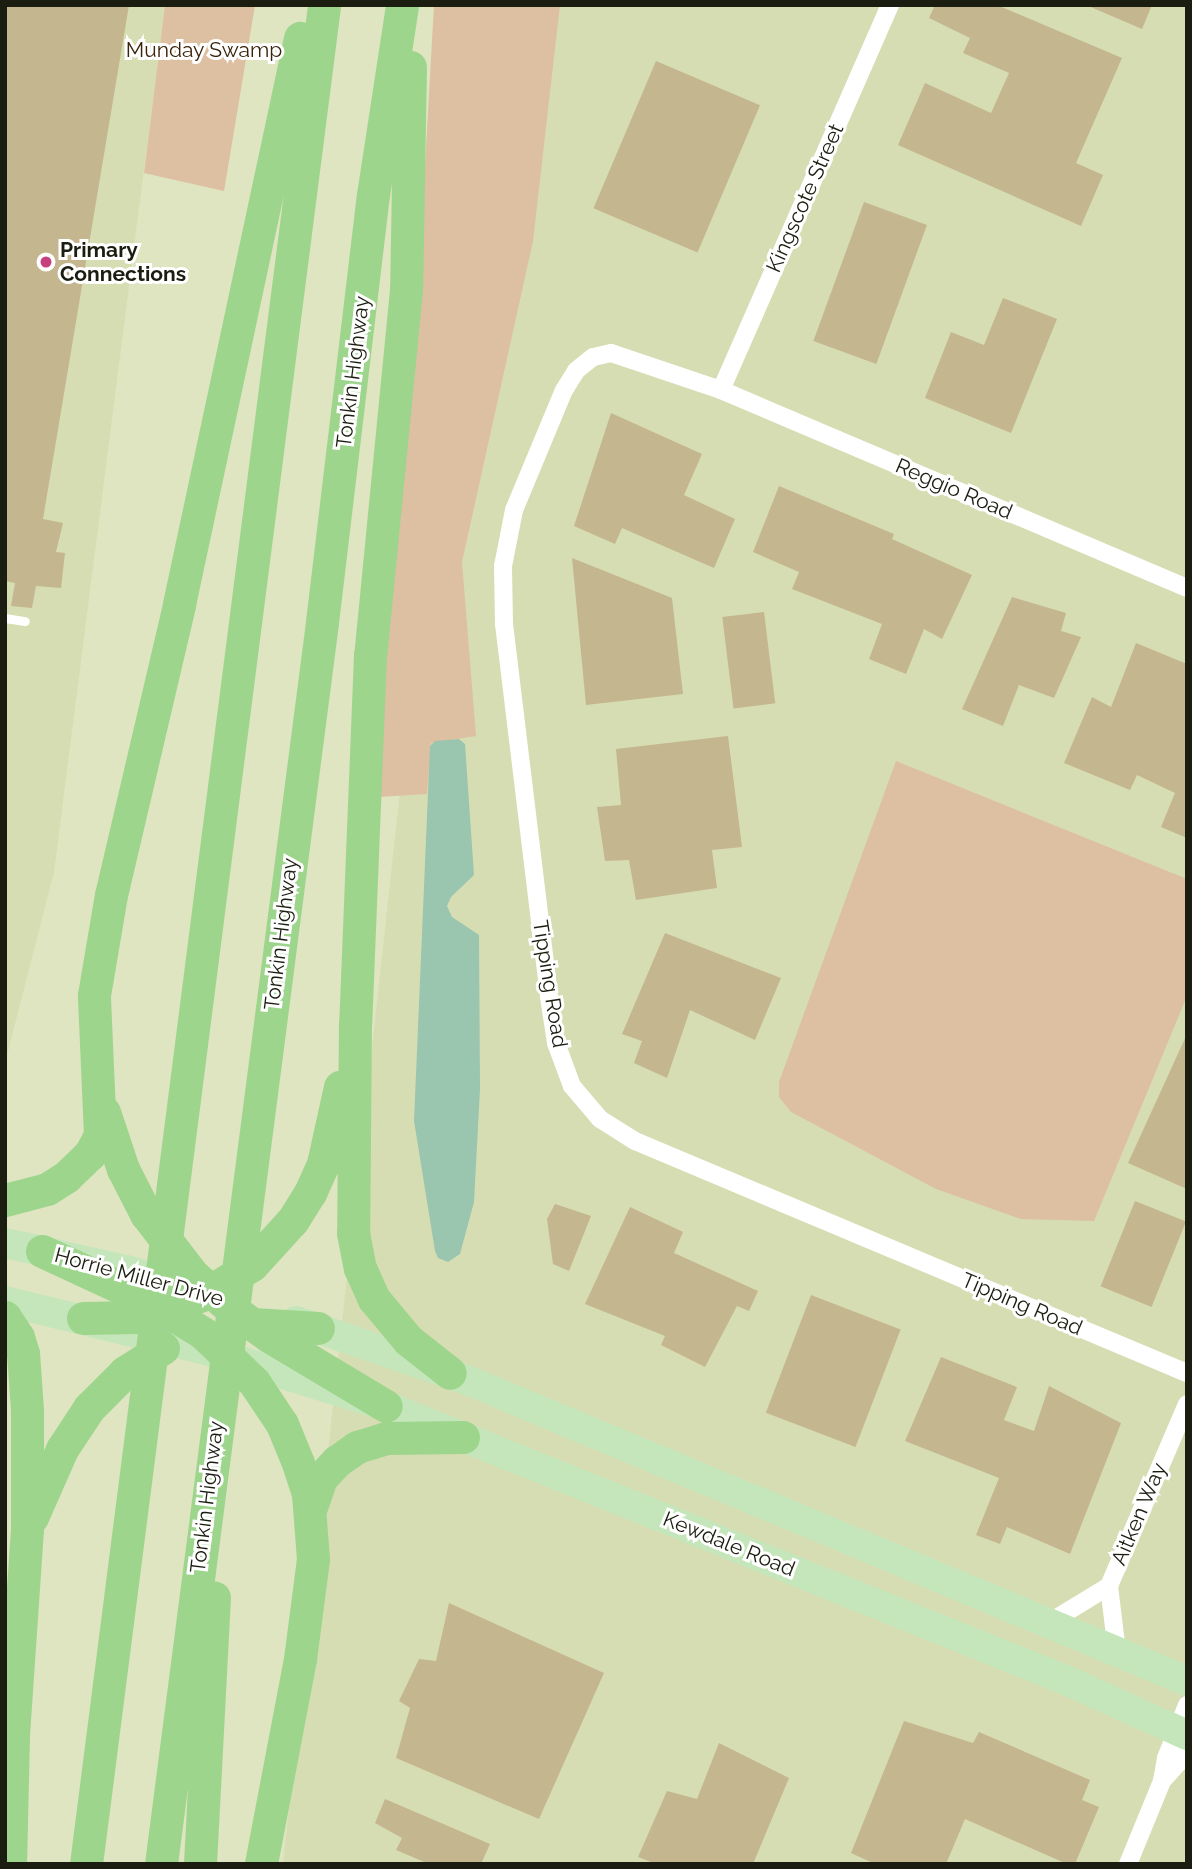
<!DOCTYPE html>
<html>
<head>
<meta charset="utf-8">
<style>
	body { margin:0 }
	#map { position:relative; width:1192px; height:1869px; overflow:hidden; background:#dfe4c1; font-family:Raleway,sans-serif }
	div>[style] { position:absolute }
	[style*='--x'] { left:calc(var(--x)*1px); top:calc(var(--y)*1px); width:calc(var(--w)*1px); rotate:calc(var(--a)*1deg) }
	.built>* { inset:0; background:#d7ddb2 }
	.green>* { inset:0; background:#ddbfa1 }
	.water>* { inset:0; background:#9ac5af }
	.building>* { inset:0; background:#c4b68e; transform-origin:0 0 }
	.service>* { height:9px; margin:-4.5px; padding:0 4.5px; transform-origin:4.5px; border-radius:4.5px; background:#fff }
	.minor>* { height:18px; margin:-9px; padding:0 9px; transform-origin:9px; border-radius:9px; background:#fff }
	.primary>* { height:30px; margin:-15px; padding:0 15px; transform-origin:15px; border-radius:15px; background:#c5e6bb }
	.motorway>* { height:33px; margin:-16.5px; padding:0 16.5px; transform-origin:16.5px; border-radius:16.5px; background:#9ed58d }
	.dots>* { width:19px; height:19px; translate:-50% -50%; box-sizing:border-box; border:4px solid #fff; border-radius:50% }
	span { translate:-50% -50%; white-space:nowrap; text-align:center; line-height:1.15; -webkit-text-stroke:6px #fff; paint-order:stroke }
	.park-label { font-size:21px; color:#3a240a }
	.street-label { font-size:21px; color:#1b1d10 }
	.poi-label { font-size:21px; color:#1b1d10; font-weight:700 }
	.left { translate:0 -50%; text-align:left }
	.frame { position:absolute; inset:0; border:7px solid #1b1d10; pointer-events:none }
</style>
</head>
<body>
<div id="map">
	<div class="built">
		<i style="clip-path:polygon(5px 5px,165px 5px,54px 872px,5px 1063px)"></i>
		<i style="clip-path:polygon(514px 5px,1187px 5px,1187px 1864px,283px 1864px,439px 434px)"></i>
	</div>
	<div class="green">
		<i style="clip-path:polygon(165px 5px,255px 5px,224px 191px,144px 173px)"></i>
		<i style="clip-path:polygon(434px 5px,560px 5px,533px 241px,462px 562px,476px 736px,431px 743px,427px 794px,378px 797px,382px 644px,417px 310px)"></i>
		<i style="clip-path:polygon(896px 761px,1187px 879px,1187px 996px,1094px 1221px,1021px 1219px,936px 1189px,791px 1112px,779px 1097px,779px 1082px)"></i>
	</div>
	<div class="water">
		<i style="clip-path:polygon(459px 739px,465px 744px,474px 875px,451px 897px,447px 906px,452px 917px,479px 935px,480px 1089px,474px 1202px,460px 1254px,448px 1262px,438px 1258px,435px 1251px,414px 1121px,430px 746px,435px 741px)"></i>
	</div>
	<div class="building">
		<i style="clip-path:polygon(5px 5px,129px 5px,43px 519px,63px 523px,56px 552px,65px 553px,61px 588px,36px 586px,32px 608px,11px 606px,15px 583px,5px 581px)"></i>
		<i style="clip-path:polygon(935px 5px,997px 5px,1122px 58px,1076px 163px,1103px 175px,1081px 226px,898px 145px,925px 83px,991px 113px,1009px 73px,963px 53px,970px 38px,929px 18px)"></i>
		<i style="clip-path:polygon(1086px 5px,1152px 5px,1142px 29px)"></i>
		<i style="left:656px;top:61px;width:113px;height:160px;rotate:23deg"></i>
		<i style="left:864px;top:202px;width:67px;height:148px;rotate:20deg"></i>
		<i style="clip-path:polygon(1003px 298px,1057px 319px,1011px 433px,925px 398px,951px 332px,984px 345px)"></i>
		<i style="clip-path:polygon(611px 413px,702px 454px,684px 495px,735px 519px,714px 568px,622px 528px,615px 544px,574px 526px)"></i>
		<i style="clip-path:polygon(779px 486px,894px 534px,892px 539px,972px 575px,942px 639px,924px 629px,906px 674px,869px 659px,882px 624px,792px 589px,799px 572px,753px 552px)"></i>
		<i style="clip-path:polygon(572px 558px,672px 598px,683px 694px,586px 705px)"></i>
		<i style="clip-path:polygon(1012px 597px,1066px 613px,1061px 631px,1081px 637px,1054px 698px,1019px 685px,1003px 726px,962px 709px)"></i>
		<i style="left:764px;top:612px;width:92px;height:42px;rotate:83deg"></i>
		<i style="clip-path:polygon(1136px 643px,1187px 664px,1187px 838px,1161px 827px,1175px 793px,1137px 775px,1130px 790px,1064px 763px,1092px 697px,1111px 707px)"></i>
		<i style="clip-path:polygon(728px 736px,742px 847px,712px 850px,717px 888px,636px 900px,629px 860px,605px 861px,597px 807px,621px 805px,616px 749px)"></i>
		<i style="clip-path:polygon(665px 933px,781px 978px,755px 1040px,690px 1010px,667px 1078px,634px 1063px,642px 1041px,622px 1034px)"></i>
		<i style="clip-path:polygon(1187px 1034px,1187px 1189px,1128px 1163px)"></i>
		<i style="left:1135px;top:1201px;width:55px;height:92px;rotate:22deg"></i>
		<i style="clip-path:polygon(555px 1204px,591px 1216px,569px 1271px,553px 1264px,547px 1219px)"></i>
		<i style="clip-path:polygon(630px 1207px,683px 1232px,674px 1253px,758px 1291px,749px 1311px,737px 1306px,705px 1367px,661px 1345px,665px 1336px,585px 1304px)"></i>
		<i style="left:811px;top:1295px;width:96px;height:126px;rotate:21deg"></i>
		<i style="clip-path:polygon(941px 1357px,1017px 1387px,1004px 1420px,1034px 1431px,1049px 1386px,1121px 1423px,1070px 1554px,1007px 1527px,1000px 1544px,976px 1535px,999px 1478px,905px 1441px)"></i>
		<i style="clip-path:polygon(449px 1603px,604px 1673px,539px 1819px,396px 1758px,410px 1708px,399px 1701px,419px 1659px,436px 1661px)"></i>
		<i style="clip-path:polygon(904px 1721px,973px 1743px,979px 1732px,1090px 1780px,1082px 1800px,1099px 1807px,1075px 1864px,1067px 1864px,965px 1819px,946px 1864px,875px 1864px,851px 1853px)"></i>
		<i style="clip-path:polygon(719px 1743px,789px 1778px,753px 1864px,656px 1864px,638px 1857px,667px 1791px,697px 1799px)"></i>
		<i style="clip-path:polygon(385px 1799px,490px 1844px,481px 1864px,429px 1864px,396px 1850px,402px 1838px,375px 1823px)"></i>
	</div>
	<div class="service">
		<i style="--x:5;--y:618;--w:20;--a:9"></i>
	</div>
	<div class="minor">
		<i style="--x:721;--y:390;--w:420;--a:-66.3"></i>
		<i style="--x:1187;--y:588;--w:506;--a:-156.98"></i>
		<i style="--x:721;--y:390;--w:116;--a:-161.4"></i>
		<i style="--x:611;--y:353;--w:18;--a:167"></i>
		<i style="--x:593;--y:357;--w:22;--a:141"></i>
		<i style="--x:576;--y:371;--w:22;--a:122"></i>
		<i style="--x:564;--y:390;--w:130;--a:112.6"></i>
		<i style="--x:514;--y:510;--w:57;--a:101.1"></i>
		<i style="--x:503;--y:566;--w:58;--a:89"></i>
		<i style="--x:504;--y:624;--w:376;--a:83.1"></i>
		<i style="--x:549;--y:997;--w:47;--a:81.3"></i>
		<i style="--x:556;--y:1043;--w:46;--a:69.6"></i>
		<i style="--x:572;--y:1086;--w:43;--a:49.7"></i>
		<i style="--x:600;--y:1119;--w:41;--a:32.2"></i>
		<i style="--x:635;--y:1141;--w:599;--a:22.8"></i>
		<i style="--x:1047;--y:1624;--w:73;--a:-31.5"></i>
		<i style="--x:1117;--y:1652;--w:66;--a:-96.9"></i>
		<i style="--x:1109;--y:1586;--w:198;--a:-66.8"></i>
		<i style="--x:1162;--y:1781;--w:38;--a:-48"></i>
		<i style="--x:1128;--y:1864;--w:90;--a:-67.7"></i>
		<i style="--x:1162;--y:1781;--w:23;--a:-80"></i>
		<i style="--x:1166;--y:1758;--w:57;--a:-68.4"></i>
	</div>
	<div class="primary">
		<i style="--x:5;--y:1243;--w:124;--a:12.6"></i>
		<i style="--x:126;--y:1270;--w:96;--a:16.4"></i>
		<i style="--x:5;--y:1301;--w:203;--a:13.7"></i>
		<i style="--x:202;--y:1349;--w:193;--a:17.2"></i>
		<i style="--x:386;--y:1406;--w:735;--a:21.96"></i>
		<i style="--x:1068;--y:1681;--w:131;--a:24.4"></i>
		<i style="--x:296;--y:1321;--w:181;--a:19"></i>
		<i style="--x:467;--y:1380;--w:780;--a:22.69"></i>
	</div>
	<div class="motorway">
		<i style="--x:410;--y:67;--w:223;--a:91"></i>
		<i style="--x:406;--y:290;--w:367;--a:95.6"></i>
		<i style="--x:370;--y:655;--w:368;--a:92.3"></i>
		<i style="--x:355;--y:1023;--w:210;--a:90.5"></i>
		<i style="--x:353;--y:1233;--w:36;--a:79"></i>
		<i style="--x:360;--y:1268;--w:34;--a:66"></i>
		<i style="--x:374;--y:1299;--w:53;--a:50.3"></i>
		<i style="--x:408;--y:1340;--w:53;--a:38.2"></i>
		<i style="--x:104;--y:1112;--w:60;--a:71.6"></i>
		<i style="--x:123;--y:1169;--w:51;--a:62.9"></i>
		<i style="--x:146;--y:1214;--w:77;--a:52.4"></i>
		<i style="--x:193;--y:1275;--w:50;--a:41.7"></i>
		<i style="--x:230;--y:1308;--w:48;--a:35.7"></i>
		<i style="--x:269;--y:1336;--w:136;--a:30.9"></i>
		<i style="--x:5;--y:1200;--w:43;--a:-14.7"></i>
		<i style="--x:47;--y:1189;--w:22;--a:-32"></i>
		<i style="--x:66;--y:1177;--w:33;--a:-44"></i>
		<i style="--x:90;--y:1154;--w:21;--a:-62"></i>
		<i style="--x:100;--y:1135;--w:140;--a:-92.5"></i>
		<i style="--x:94;--y:995;--w:101;--a:-80.4"></i>
		<i style="--x:111;--y:895;--w:299;--a:-76.8"></i>
		<i style="--x:179;--y:604;--w:579;--a:-77.93"></i>
		<i style="--x:42;--y:1251;--w:123;--a:24.9"></i>
		<i style="--x:154;--y:1303;--w:57;--a:31.5"></i>
		<i style="--x:203;--y:1333;--w:71;--a:43.9"></i>
		<i style="--x:254;--y:1382;--w:50;--a:56.3"></i>
		<i style="--x:282;--y:1424;--w:42;--a:67.7"></i>
		<i style="--x:298;--y:1463;--w:33;--a:72"></i>
		<i style="--x:308;--y:1494;--w:65;--a:85.6"></i>
		<i style="--x:313;--y:1559;--w:101;--a:97.4"></i>
		<i style="--x:300;--y:1659;--w:209;--a:100.8"></i>
		<i style="--x:5;--y:1317;--w:24;--a:57"></i>
		<i style="--x:18;--y:1337;--w:17;--a:73"></i>
		<i style="--x:23;--y:1353;--w:57;--a:86"></i>
		<i style="--x:27;--y:1410;--w:119;--a:90"></i>
		<i style="--x:27;--y:1529;--w:206;--a:93.9"></i>
		<i style="--x:13;--y:1735;--w:129;--a:91.3"></i>
		<i style="--x:83;--y:1318;--w:54;--a:-1.1"></i>
		<i style="--x:137;--y:1317;--w:26;--a:-13"></i>
		<i style="--x:162;--y:1311;--w:48;--a:-21.8"></i>
		<i style="--x:207;--y:1293;--w:53;--a:-31.9"></i>
		<i style="--x:252;--y:1265;--w:61;--a:-47.7"></i>
		<i style="--x:293;--y:1220;--w:32;--a:-58"></i>
		<i style="--x:310;--y:1193;--w:32;--a:-66"></i>
		<i style="--x:323;--y:1164;--w:79;--a:-77.6"></i>
		<i style="--x:251;--y:1324;--w:67;--a:3.4"></i>
		<i style="--x:310;--y:1510;--w:34;--a:-71"></i>
		<i style="--x:321;--y:1478;--w:23;--a:-47"></i>
		<i style="--x:337;--y:1461;--w:24;--a:-35"></i>
		<i style="--x:357;--y:1447;--w:30;--a:-17"></i>
		<i style="--x:386;--y:1438;--w:77;--a:-0.7"></i>
		<i style="--x:32;--y:1517;--w:74;--a:-66.2"></i>
		<i style="--x:62;--y:1449;--w:49;--a:-56.6"></i>
		<i style="--x:89;--y:1408;--w:51;--a:-45"></i>
		<i style="--x:125;--y:1372;--w:45;--a:-32.3"></i>
		<i style="--x:86;--y:1864;--w:1874;--a:-82.7"></i>
		<i style="--x:161;--y:1864;--w:1252;--a:-82.61"></i>
		<i style="--x:322;--y:622;--w:430;--a:-83.2"></i>
		<i style="--x:373;--y:195;--w:192;--a:-81.3"></i>
		<i style="--x:200;--y:1864;--w:267;--a:-87"></i>
	</div>
	<div class="dots">
		<i style="left:46px;top:262px;background:#c63f7f"></i>
	</div>
	<div class="park-label">
		<span style="left:204px;top:50px">Munday Swamp</span>
	</div>
	<div class="street-label">
		<span style="left:805px;top:198px;rotate:-66deg">Kingscote Street</span>
		<span style="left:353px;top:372px;rotate:-83deg">Tonkin Highway</span>
		<span style="left:954px;top:489px;rotate:23deg">Reggio Road</span>
		<span style="left:281px;top:934px;rotate:-83deg">Tonkin Highway</span>
		<span style="left:550px;top:984px;rotate:81deg">Tipping Road</span>
		<span style="left:139px;top:1277px;rotate:15deg">Horrie Miller Drive</span>
		<span style="left:1022px;top:1304px;rotate:23deg">Tipping Road</span>
		<span style="left:207px;top:1497px;rotate:-83deg">Tonkin Highway</span>
		<span style="left:1139px;top:1514px;rotate:-67deg">Aitken Way</span>
		<span style="left:729px;top:1544px;rotate:22deg">Kewdale Road</span>
	</div>
	<div class="poi-label">
		<span class="left" style="left:60px;top:262px">Primary<br>Connections</span>
	</div>
	<div class="frame"></div>
</div>
</body>
</html>
